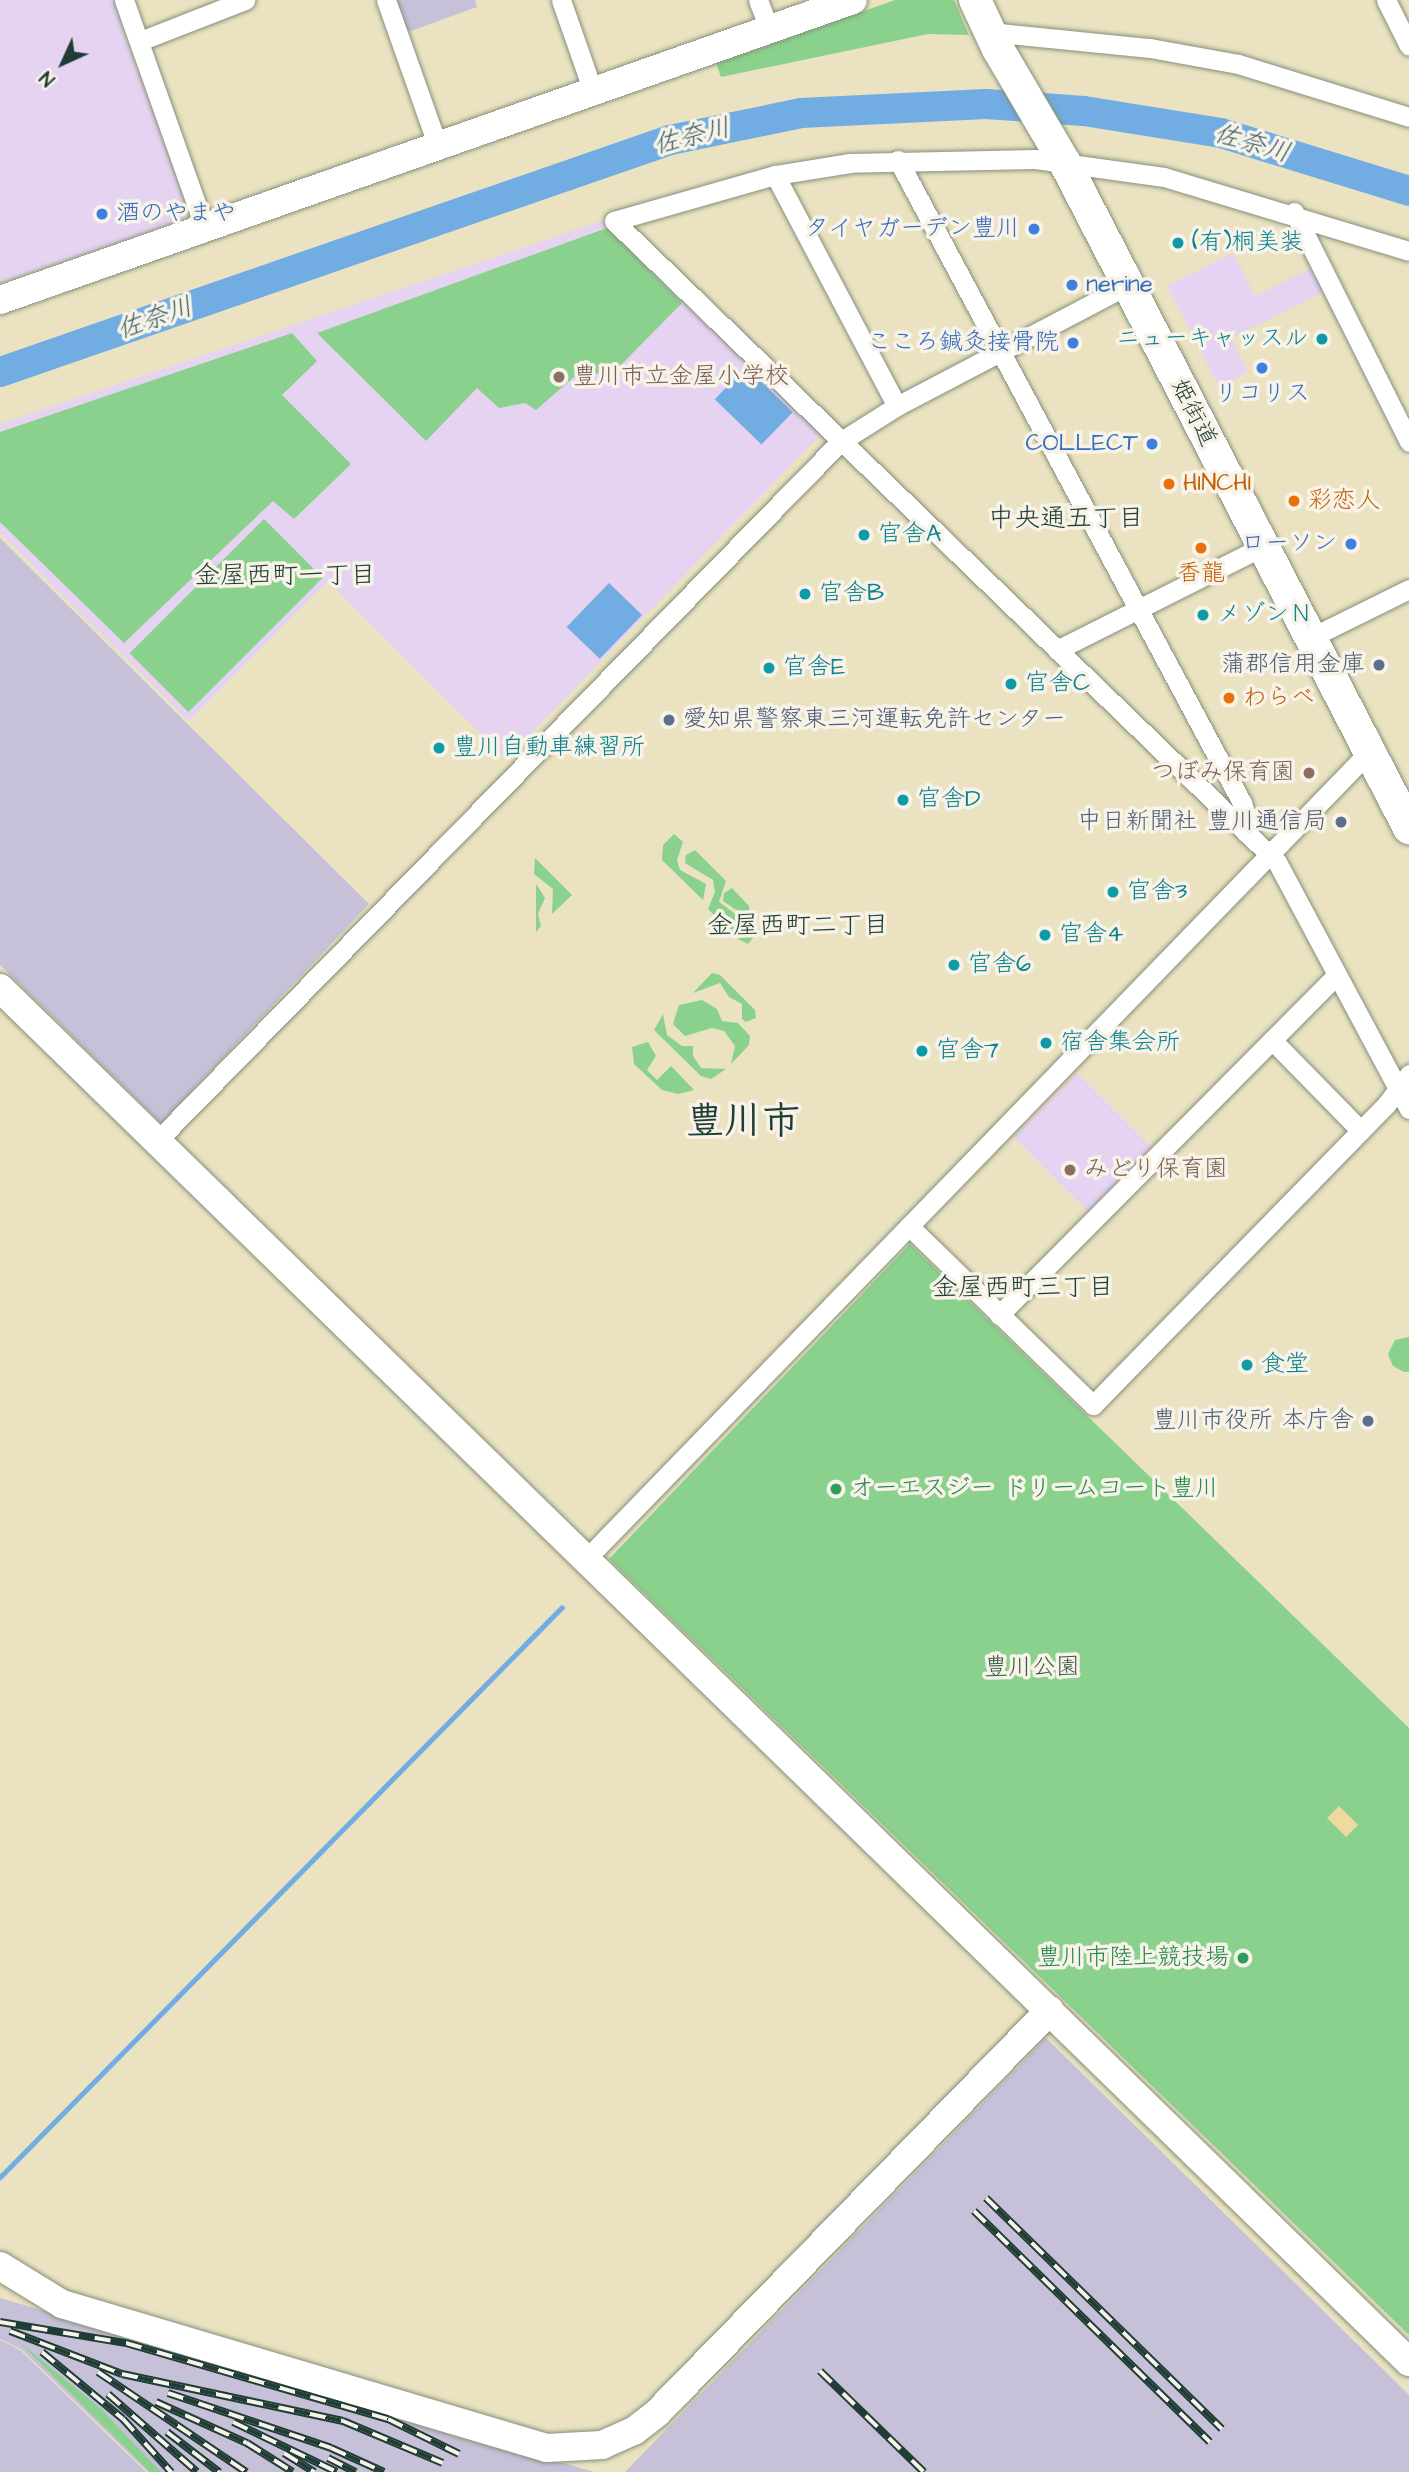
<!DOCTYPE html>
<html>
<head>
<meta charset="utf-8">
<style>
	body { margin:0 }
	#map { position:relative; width:1409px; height:2472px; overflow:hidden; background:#eae2c1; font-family:"Architects Daughter","Klee One",sans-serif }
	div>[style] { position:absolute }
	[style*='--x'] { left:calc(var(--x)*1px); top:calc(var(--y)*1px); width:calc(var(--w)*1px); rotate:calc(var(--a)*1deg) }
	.built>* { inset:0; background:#e5d3f1; transform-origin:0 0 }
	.industrial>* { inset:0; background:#c7c0d9 }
	.green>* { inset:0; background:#8ad18d; transform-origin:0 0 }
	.sand>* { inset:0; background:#eeda9e; transform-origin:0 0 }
	.water>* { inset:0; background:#71ace2; transform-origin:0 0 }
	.stream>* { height:5px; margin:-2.5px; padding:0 2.5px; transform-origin:2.5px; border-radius:2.5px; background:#71ace2 }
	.river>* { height:30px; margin:-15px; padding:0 15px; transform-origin:15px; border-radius:15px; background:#71ace2 }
	.roads { filter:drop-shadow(0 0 2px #84907a) drop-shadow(0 0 2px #84907a) }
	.street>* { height:19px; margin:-9.5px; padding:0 9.5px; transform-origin:9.5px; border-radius:9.5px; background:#fff }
	.secondary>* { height:28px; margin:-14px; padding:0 14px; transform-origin:14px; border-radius:14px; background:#fff }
	.primary>* { height:32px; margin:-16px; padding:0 16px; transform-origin:16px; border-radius:16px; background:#fff }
	.rail>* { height:8px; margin-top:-4px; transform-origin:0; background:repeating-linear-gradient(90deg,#f7f3e8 0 16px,#1f3d34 0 32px); box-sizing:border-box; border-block:2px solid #1f3d34 }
	.dots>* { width:19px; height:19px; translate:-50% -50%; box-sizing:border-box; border:4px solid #f7f3e8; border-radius:50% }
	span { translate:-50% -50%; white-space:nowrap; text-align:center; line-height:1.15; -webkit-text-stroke:7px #f7f3e8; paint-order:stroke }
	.shop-label { font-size:24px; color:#366cbe }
	.left { translate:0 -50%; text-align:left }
	.right { translate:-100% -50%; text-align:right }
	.culture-label { font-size:24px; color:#0d838f }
	.education-label { font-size:24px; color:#785e54 }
	.street-label { font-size:24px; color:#1f3d34 }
	.food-label { font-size:24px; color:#c56008 }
	.service-label { font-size:24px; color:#4e5e75 }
	.leisure-label { font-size:24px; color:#27864d }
	.park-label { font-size:24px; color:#345b46 }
	.water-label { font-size:26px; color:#345960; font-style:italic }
	.neighbourhood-label { font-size:26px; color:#1f3d34 }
	.town-label { font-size:38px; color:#1f3d34; font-weight:700 }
	.north { position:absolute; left:28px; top:28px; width:70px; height:70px; -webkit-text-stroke:5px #f7f3e8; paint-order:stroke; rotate:225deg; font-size:19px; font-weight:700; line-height:28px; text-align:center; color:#1f3d34 }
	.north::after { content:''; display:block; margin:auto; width:24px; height:32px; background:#1f3d34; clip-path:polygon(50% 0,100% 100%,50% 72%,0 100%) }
</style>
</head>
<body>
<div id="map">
	<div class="built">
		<i style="clip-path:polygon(0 0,118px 0,127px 25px,122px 28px,190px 208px,184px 220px,0 283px)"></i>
		<i style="clip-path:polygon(608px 219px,827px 428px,506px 759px,328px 581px,189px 721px,0 533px,0 424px)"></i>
		<i style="clip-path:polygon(1233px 253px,1255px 296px,1315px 266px,1327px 290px,1231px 338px,1248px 372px,1219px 387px,1167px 286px)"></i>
		<i style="left:1077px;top:1073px;width:110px;height:90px;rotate:45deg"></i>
	</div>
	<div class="industrial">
		<i style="clip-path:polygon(396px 0,475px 0,477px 7px,408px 32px)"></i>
		<i style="clip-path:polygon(0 538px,369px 904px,161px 1123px,0 965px)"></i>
		<i style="clip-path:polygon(1046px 2038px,1409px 2395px,1409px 2472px,625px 2472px)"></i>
		<i style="clip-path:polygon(0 2298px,594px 2472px,148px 2472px,21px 2349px,0 2339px)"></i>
		<i style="clip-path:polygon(0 2340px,20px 2350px,146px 2472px,0 2472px)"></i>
	</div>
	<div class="green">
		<i style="clip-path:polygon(895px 0,954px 0,969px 35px,928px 34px,721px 77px,716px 63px)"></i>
		<i style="clip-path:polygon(607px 228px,682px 303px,615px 371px,574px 377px,536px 410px,525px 403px,499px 408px,477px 388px,426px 441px,317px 333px)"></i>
		<i style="clip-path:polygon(292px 333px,317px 361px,282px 395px,351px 464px,294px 519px,273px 501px,124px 643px,0 522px,0 432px)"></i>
		<i style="left:264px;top:519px;width:83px;height:190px;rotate:45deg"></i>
		<i style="clip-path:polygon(674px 834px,683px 842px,677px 860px,680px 870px,706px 884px,703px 900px,662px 860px,663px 845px)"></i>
		<i style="clip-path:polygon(695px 850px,726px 881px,719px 902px,741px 918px,742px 927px,735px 935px,708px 909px,715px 892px,713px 880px,685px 863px,686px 855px)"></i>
		<i style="clip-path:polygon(535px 858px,572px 895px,552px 914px,553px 889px,534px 874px)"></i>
		<i style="clip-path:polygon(536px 884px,545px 898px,538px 914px,541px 926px,536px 932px)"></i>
		<i style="clip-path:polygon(732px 888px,749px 906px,753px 938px,748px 944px,738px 939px,745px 928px,745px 916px,723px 901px,724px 893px)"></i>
		<i style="clip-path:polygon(712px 973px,720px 975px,755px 1010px,756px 1018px,746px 1022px,742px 1019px,742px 1004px,729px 997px,720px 983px,693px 993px)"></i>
		<i style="clip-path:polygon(702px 1000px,717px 1009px,722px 1021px,738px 1023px,750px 1036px,749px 1045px,731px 1064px,735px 1046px,724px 1031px,712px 1028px,685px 1036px,673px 1024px,679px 1005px)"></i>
		<i style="clip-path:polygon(663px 1014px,667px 1035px,682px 1046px,693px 1046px,693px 1056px,701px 1068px,726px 1069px,711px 1079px,701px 1076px,654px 1030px)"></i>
		<i style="clip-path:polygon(648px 1042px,656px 1056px,647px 1070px,657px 1080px,671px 1066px,694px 1090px,678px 1094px,662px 1090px,634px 1064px,632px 1047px)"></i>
		<i style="clip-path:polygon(910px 1244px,1409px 1728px,1409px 2335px,609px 1559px)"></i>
		<i style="clip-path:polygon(1409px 1337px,1409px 1372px,1404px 1372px,1393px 1366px,1388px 1354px,1395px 1340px)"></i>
		<i style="clip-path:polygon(18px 2341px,100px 2408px,161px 2472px,150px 2472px)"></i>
	</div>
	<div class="sand">
		<i style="left:1339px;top:1806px;width:27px;height:17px;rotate:45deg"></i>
	</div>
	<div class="water">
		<i style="left:746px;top:367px;width:65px;height:45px;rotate:44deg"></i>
		<i style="left:609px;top:583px;width:46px;height:61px;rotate:44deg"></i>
	</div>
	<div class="stream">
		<i style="--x:0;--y:2177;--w:800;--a:-45.4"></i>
	</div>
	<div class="river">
		<i style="--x:0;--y:372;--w:709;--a:-19.1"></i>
		<i style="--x:670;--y:140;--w:134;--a:-11.6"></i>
		<i style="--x:801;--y:113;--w:185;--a:-2.8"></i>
		<i style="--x:986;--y:104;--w:98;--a:4.1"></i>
		<i style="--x:1084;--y:111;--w:139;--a:9.1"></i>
		<i style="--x:1221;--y:133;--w:197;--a:17.1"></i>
	</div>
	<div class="roads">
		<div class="street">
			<i style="--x:124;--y:0;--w:243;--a:70.5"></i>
			<i style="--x:386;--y:0;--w:156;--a:70.5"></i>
			<i style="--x:561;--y:0;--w:100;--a:70.7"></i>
			<i style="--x:758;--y:0;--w:30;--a:69"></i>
			<i style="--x:1386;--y:0;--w:51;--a:63.4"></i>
			<i style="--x:989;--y:32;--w:162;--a:5.7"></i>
			<i style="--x:1150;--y:48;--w:89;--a:10.3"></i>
			<i style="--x:1238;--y:64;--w:179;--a:17.2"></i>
			<i style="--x:140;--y:41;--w:113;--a:-21.3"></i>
			<i style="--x:898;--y:160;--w:729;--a:61.85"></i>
			<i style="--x:1242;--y:803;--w:22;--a:72"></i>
			<i style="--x:1249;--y:824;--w:9;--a:111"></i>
			<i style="--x:775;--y:175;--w:261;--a:62.2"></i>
			<i style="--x:1294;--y:212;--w:257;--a:63.4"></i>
			<i style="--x:1409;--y:251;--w:256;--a:-163.2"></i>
			<i style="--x:1164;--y:177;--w:130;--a:-172.1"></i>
			<i style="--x:1035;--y:159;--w:185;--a:178.8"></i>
			<i style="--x:850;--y:163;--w:76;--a:170.9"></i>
			<i style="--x:775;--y:175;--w:167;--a:164.1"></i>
			<i style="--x:614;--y:221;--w:922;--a:44.03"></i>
			<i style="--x:1277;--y:862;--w:280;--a:61.9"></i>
			<i style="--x:1310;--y:638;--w:110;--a:-26.3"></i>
			<i style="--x:1057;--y:650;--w:229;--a:-26.7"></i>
			<i style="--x:1272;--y:1040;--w:127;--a:45.6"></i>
			<i style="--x:155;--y:1143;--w:980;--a:-45.66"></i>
			<i style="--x:840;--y:442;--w:67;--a:-32.3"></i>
			<i style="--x:897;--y:406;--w:260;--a:-27.7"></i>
			<i style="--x:909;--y:1226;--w:257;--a:44.2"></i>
			<i style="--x:1093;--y:1405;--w:419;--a:-45.7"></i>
			<i style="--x:1386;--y:1105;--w:39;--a:-53"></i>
			<i style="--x:999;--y:1315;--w:479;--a:-45.2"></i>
			<i style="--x:586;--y:1559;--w:1122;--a:-45.87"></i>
		</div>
		<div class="secondary">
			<i style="--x:0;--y:300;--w:904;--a:-19.38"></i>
			<i style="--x:0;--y:988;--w:1968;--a:44.28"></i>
			<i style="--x:0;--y:2266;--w:73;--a:31.5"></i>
			<i style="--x:62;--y:2304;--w:506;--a:16.54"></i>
			<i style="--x:547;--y:2448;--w:55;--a:-3.1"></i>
			<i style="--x:602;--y:2445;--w:35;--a:-24"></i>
			<i style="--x:634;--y:2431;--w:31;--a:-38"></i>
			<i style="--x:658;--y:2412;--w:561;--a:-45.72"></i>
		</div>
		<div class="primary">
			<i style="--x:975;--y:0;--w:54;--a:64.9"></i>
			<i style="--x:998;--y:49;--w:132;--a:59.6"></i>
			<i style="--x:1065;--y:163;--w:749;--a:62.65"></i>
		</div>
	</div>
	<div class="rail">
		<i style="--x:986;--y:2198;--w:330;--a:44.4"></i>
		<i style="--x:974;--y:2211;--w:330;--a:44.4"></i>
		<i style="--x:0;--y:2322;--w:128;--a:9.5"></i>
		<i style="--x:126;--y:2343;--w:273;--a:16.2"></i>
		<i style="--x:388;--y:2419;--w:79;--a:26.2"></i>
		<i style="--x:10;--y:2331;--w:120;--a:21"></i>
		<i style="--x:122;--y:2374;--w:226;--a:12"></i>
		<i style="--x:343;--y:2421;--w:108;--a:22.8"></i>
		<i style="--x:42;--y:2352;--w:105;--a:39.6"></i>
		<i style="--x:123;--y:2419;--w:72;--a:47.8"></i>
		<i style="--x:820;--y:2371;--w:145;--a:44.2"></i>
		<i style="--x:98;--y:2372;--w:179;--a:34"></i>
		<i style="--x:168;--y:2393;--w:172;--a:18.6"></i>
		<i style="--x:331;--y:2448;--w:58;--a:24.4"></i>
		<i style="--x:108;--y:2394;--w:118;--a:41.2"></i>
		<i style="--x:156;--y:2402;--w:100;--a:24.3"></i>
		<i style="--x:247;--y:2443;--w:54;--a:32.2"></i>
		<i style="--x:233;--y:2422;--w:115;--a:25.7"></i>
		<i style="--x:167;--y:2432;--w:66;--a:37.6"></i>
		<i style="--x:284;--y:2453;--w:36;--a:32"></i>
		<i style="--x:328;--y:2458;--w:31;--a:27"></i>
	</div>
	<div class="dots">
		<i style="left:102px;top:214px;background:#3f7fe0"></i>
		<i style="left:1034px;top:229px;background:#3f7fe0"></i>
		<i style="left:1178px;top:243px;background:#0f9aa8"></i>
		<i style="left:1072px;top:285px;background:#3f7fe0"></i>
		<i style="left:1322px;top:339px;background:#0f9aa8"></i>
		<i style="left:1073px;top:343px;background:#3f7fe0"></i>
		<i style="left:1262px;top:368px;background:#3f7fe0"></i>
		<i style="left:559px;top:377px;background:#8d6e63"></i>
		<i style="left:1152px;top:444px;background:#3f7fe0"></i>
		<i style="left:1169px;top:484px;background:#e8710a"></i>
		<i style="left:1294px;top:501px;background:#e8710a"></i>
		<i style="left:864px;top:535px;background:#0f9aa8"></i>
		<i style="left:1351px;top:544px;background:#3f7fe0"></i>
		<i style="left:1201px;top:548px;background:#e8710a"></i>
		<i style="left:805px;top:594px;background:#0f9aa8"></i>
		<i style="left:1203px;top:615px;background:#0f9aa8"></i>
		<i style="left:1379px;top:665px;background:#5c6f8a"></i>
		<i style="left:769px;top:668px;background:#0f9aa8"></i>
		<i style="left:1011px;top:684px;background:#0f9aa8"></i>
		<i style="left:1229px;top:698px;background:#e8710a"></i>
		<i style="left:669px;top:720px;background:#5c6f8a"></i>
		<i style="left:439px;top:748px;background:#0f9aa8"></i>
		<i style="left:1309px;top:773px;background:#8d6e63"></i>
		<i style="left:903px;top:800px;background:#0f9aa8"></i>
		<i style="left:1341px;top:822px;background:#5c6f8a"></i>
		<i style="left:1113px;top:892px;background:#0f9aa8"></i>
		<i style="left:1045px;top:935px;background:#0f9aa8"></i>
		<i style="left:954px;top:965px;background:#0f9aa8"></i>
		<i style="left:1046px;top:1043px;background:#0f9aa8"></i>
		<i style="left:922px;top:1051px;background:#0f9aa8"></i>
		<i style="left:1070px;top:1170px;background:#8d6e63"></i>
		<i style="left:1247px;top:1365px;background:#0f9aa8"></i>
		<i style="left:1368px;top:1421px;background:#5c6f8a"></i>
		<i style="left:836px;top:1489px;background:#2e9e5b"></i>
		<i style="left:1243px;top:1958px;background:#2e9e5b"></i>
	</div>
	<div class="shop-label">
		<span class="left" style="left:116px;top:214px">酒のやまや</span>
		<span class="right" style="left:1020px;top:229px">タイヤガーデン豊川</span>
		<span class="left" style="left:1086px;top:285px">nerine</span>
		<span class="right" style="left:1059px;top:343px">こころ鍼灸接骨院</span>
		<span style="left:1262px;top:394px">リコリス</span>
		<span class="right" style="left:1138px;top:444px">COLLECT</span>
		<span class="right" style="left:1337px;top:544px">ローソン</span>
	</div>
	<div class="culture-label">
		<span class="left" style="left:1192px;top:243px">(有)桐美装</span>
		<span class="right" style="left:1308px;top:339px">ニューキャッスル</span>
		<span class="left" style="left:878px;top:535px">官舎A</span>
		<span class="left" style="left:819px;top:594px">官舎B</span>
		<span class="left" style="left:1217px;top:615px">メゾンＮ</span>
		<span class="left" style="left:783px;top:668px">官舎E</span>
		<span class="left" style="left:1025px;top:684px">官舎C</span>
		<span class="left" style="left:453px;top:748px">豊川自動車練習所</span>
		<span class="left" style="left:917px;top:800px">官舎D</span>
		<span class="left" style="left:1127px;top:892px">官舎3</span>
		<span class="left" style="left:1059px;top:935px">官舎4</span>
		<span class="left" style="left:968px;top:965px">官舎6</span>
		<span class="left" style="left:1060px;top:1043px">宿舎集会所</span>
		<span class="left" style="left:936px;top:1051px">官舎7</span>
		<span class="left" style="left:1261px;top:1365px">食堂</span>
	</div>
	<div class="education-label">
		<span class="left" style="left:573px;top:377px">豊川市立金屋小学校</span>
		<span class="right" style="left:1295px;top:773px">つぼみ保育園</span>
		<span class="left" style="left:1084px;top:1170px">みどり保育園</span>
	</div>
	<div class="street-label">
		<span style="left:1193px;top:413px;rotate:63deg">姫街道</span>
	</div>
	<div class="food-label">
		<span class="left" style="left:1183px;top:484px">HINCHI</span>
		<span class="left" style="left:1308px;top:501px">彩恋人</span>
		<span style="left:1201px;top:574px">香龍</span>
		<span class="left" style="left:1243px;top:698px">わらべ</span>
	</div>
	<div class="service-label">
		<span class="right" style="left:1365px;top:665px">蒲郡信用金庫</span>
		<span class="left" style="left:683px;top:720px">愛知県警察東三河運転免許センター</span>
		<span class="right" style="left:1327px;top:822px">中日新聞社 豊川通信局</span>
		<span class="right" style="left:1354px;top:1421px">豊川市役所 本庁舎</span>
	</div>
	<div class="leisure-label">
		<span class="left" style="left:850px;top:1489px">オーエスジー ドリームコート豊川</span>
		<span class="right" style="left:1229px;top:1958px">豊川市陸上競技場</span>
	</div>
	<div class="park-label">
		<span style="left:1032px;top:1668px">豊川公園</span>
	</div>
	<div class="water-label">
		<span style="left:692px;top:137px;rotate:-14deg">佐奈川</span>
		<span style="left:1252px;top:144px;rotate:16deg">佐奈川</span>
		<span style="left:155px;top:319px;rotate:-19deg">佐奈川</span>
	</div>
	<div class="neighbourhood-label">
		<span style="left:1066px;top:519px">中央通五丁目</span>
		<span style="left:285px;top:576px">金屋西町一丁目</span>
		<span style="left:798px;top:926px">金屋西町二丁目</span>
		<span style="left:1023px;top:1288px">金屋西町三丁目</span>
	</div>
	<div class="town-label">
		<span style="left:743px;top:1123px">豊川市</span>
	</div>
	<div class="north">N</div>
</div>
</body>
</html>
